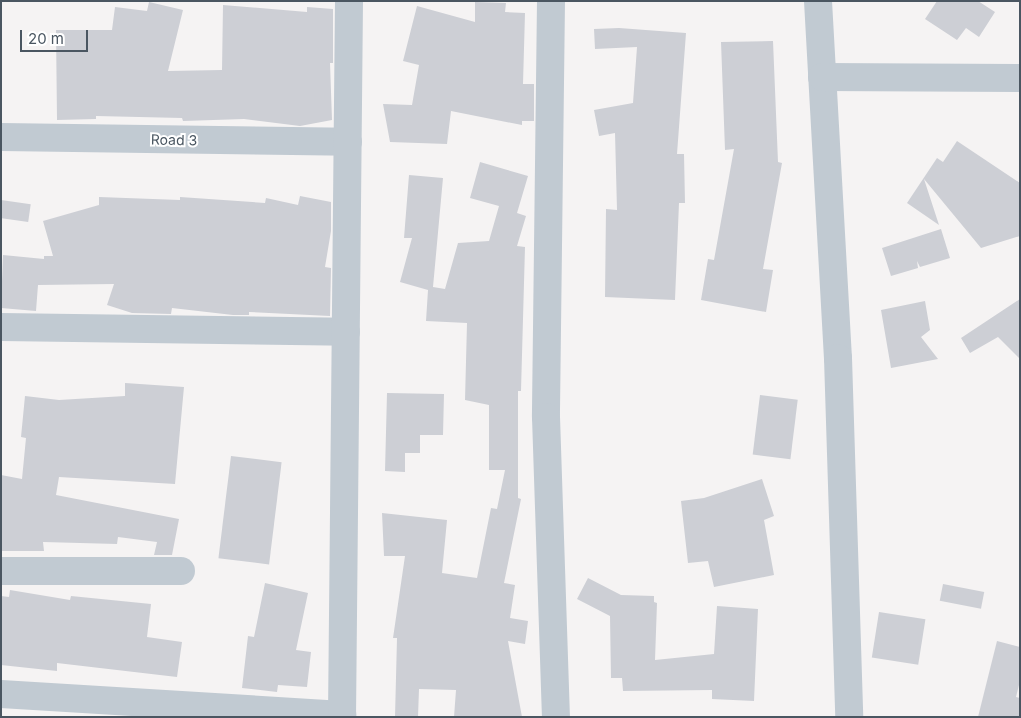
<!DOCTYPE html>
<html>
<head>
<meta charset="utf-8">
<style>
	body { margin:0 }
	#map { position:relative; width:1021px; height:718px; overflow:hidden; background:#f5f3f3; font-family:Inter,sans-serif }
	div>[style] { position:absolute }
	[style*='--x'] { left:calc(var(--x)*1px); top:calc(var(--y)*1px); width:calc(var(--w)*1px); rotate:calc(var(--a)*1deg) }
	.building>* { inset:0; background:#cdcfd5; transform-origin:0 0 }
	.minor>* { height:28px; margin:-14px; padding:0 14px; transform-origin:14px; border-radius:14px; background:#c1cad2 }
	span { translate:-50% -50%; white-space:nowrap; text-align:center; line-height:1.15; -webkit-text-stroke:4px #fff; paint-order:stroke }
	.street-label { font-size:14px; color:#4a5661 }
	.frame { position:absolute; inset:0; border:2px solid #4a5661; pointer-events:none }
	.scale { position:absolute; left:20px; top:30px; width:68px; height:22px; box-sizing:border-box; border:2px solid #4a5661; border-top:0; padding-left:6px; font-size:15px; line-height:18px; white-space:nowrap; color:#4a5661; -webkit-text-stroke:4px #fff; paint-order:stroke }
</style>
</head>
<body>
<div id="map">
	<div class="building">
		<i style="clip-path:polygon(937px 1px,978px 1px,995px 12px,979px 37px,966px 28px,957px 40px,925px 19px)"></i>
		<i style="clip-path:polygon(149px 2px,183px 10px,168px 71px,222px 70px,223px 5px,307px 12px,307px 7px,333px 9px,333px 63px,330px 63px,332px 120px,300px 126px,244px 119px,183px 121px,182px 118px,96px 116px,96px 119px,57px 120px,56px 30px,112px 30px,115px 7px,147px 11px)"></i>
		<i style="clip-path:polygon(475px 2px,506px 3px,505px 12px,525px 13px,523px 84px,534px 84px,534px 121px,522px 121px,522px 125px,451px 111px,447px 144px,390px 142px,383px 104px,412px 105px,419px 65px,403px 61px,417px 6px,475px 22px)"></i>
		<i style="clip-path:polygon(619px 28px,686px 33px,677px 154px,684px 154px,685px 203px,679px 203px,675px 300px,605px 297px,606px 209px,617px 210px,615px 133px,599px 136px,594px 110px,633px 103px,637px 47px,595px 49px,594px 29px)"></i>
		<i style="clip-path:polygon(773px 41px,778px 162px,782px 163px,763px 269px,773px 270px,766px 312px,701px 300px,708px 259px,714px 260px,734px 149px,725px 150px,721px 42px)"></i>
		<i style="clip-path:polygon(957px 141px,1020px 183px,1020px 236px,981px 248px,924px 179px,939px 225px,907px 203px,937px 158px,943px 162px)"></i>
		<i style="clip-path:polygon(480px 162px,528px 176px,517px 213px,526px 216px,517px 246px,525px 247px,521px 391px,518px 391px,518px 498px,521px 499px,504px 583px,515px 585px,510px 618px,528px 621px,525px 644px,508px 641px,522px 717px,454px 717px,456px 690px,419px 689px,418px 717px,395px 717px,397px 638px,393px 638px,405px 556px,384px 556px,382px 513px,447px 520px,442px 573px,477px 578px,491px 508px,497px 509px,505px 470px,489px 470px,489px 405px,465px 400px,467px 323px,426px 321px,428px 290px,400px 282px,412px 238px,404px 238px,409px 175px,443px 178px,433px 287px,445px 289px,458px 243px,489px 241px,499px 206px,470px 198px)"></i>
		<i style="clip-path:polygon(300px 196px,331px 202px,331px 231px,325px 267px,331px 268px,330px 316px,249px 312px,249px 315px,233px 315px,172px 308px,171px 314px,132px 313px,107px 305px,114px 284px,38px 285px,36px 311px,1px 308px,3px 255px,44px 259px,44px 256px,53px 256px,43px 221px,99px 205px,99px 197px,180px 200px,180px 197px,265px 203px,266px 198px,298px 205px)"></i>
		<i style="left:1px;top:200px;width:30px;height:18px;rotate:8deg"></i>
		<i style="clip-path:polygon(941px 229px,950px 258px,920px 267px,917px 261px,918px 268px,891px 276px,882px 248px)"></i>
		<i style="clip-path:polygon(1020px 299px,1020px 359px,998px 337px,970px 353px,961px 338px)"></i>
		<i style="clip-path:polygon(925px 301px,930px 330px,921px 337px,938px 359px,891px 368px,881px 310px)"></i>
		<i style="clip-path:polygon(125px 383px,184px 387px,175px 484px,59px 477px,56px 495px,179px 519px,172px 555px,154px 555px,157px 542px,118px 537px,117px 544px,43px 542px,44px 551px,1px 551px,1px 475px,22px 479px,26px 438px,21px 437px,25px 396px,59px 400px,125px 396px)"></i>
		<i style="clip-path:polygon(387px 393px,444px 394px,443px 435px,420px 435px,420px 453px,405px 453px,405px 472px,385px 471px)"></i>
		<i style="left:760px;top:395px;width:38px;height:60px;rotate:7deg"></i>
		<i style="left:231px;top:456px;width:51px;height:103px;rotate:7deg"></i>
		<i style="clip-path:polygon(762px 479px,774px 516px,764px 520px,774px 575px,714px 587px,708px 561px,688px 563px,681px 501px,704px 498px)"></i>
		<i style="clip-path:polygon(588px 578px,621px 595px,654px 596px,654px 602px,657px 603px,655px 660px,714px 654px,717px 606px,758px 609px,754px 701px,712px 699px,712px 690px,623px 691px,622px 678px,611px 678px,610px 616px,577px 599px)"></i>
		<i style="clip-path:polygon(265px 583px,308px 593px,296px 650px,311px 652px,307px 687px,278px 685px,277px 692px,242px 688px,248px 636px,254px 637px)"></i>
		<i style="left:943px;top:584px;width:42px;height:17px;rotate:11deg"></i>
		<i style="clip-path:polygon(10px 590px,70px 600px,71px 596px,151px 604px,147px 637px,182px 642px,177px 677px,57px 663px,57px 671px,1px 665px,1px 596px,9px 597px)"></i>
		<i style="left:879px;top:612px;width:47px;height:46px;rotate:9deg"></i>
		<i style="clip-path:polygon(997px 641px,1020px 647px,1020px 681px,1016px 697px,1020px 698px,1020px 717px,978px 717px)"></i>
	</div>
	<div class="minor">
		<i style="--x:551;--y:1;--w:416;--a:90.7"></i>
		<i style="--x:546;--y:417;--w:300;--a:88.1"></i>
		<i style="--x:818;--y:1;--w:358;--a:86.8"></i>
		<i style="--x:838;--y:358;--w:359;--a:88.2"></i>
		<i style="--x:822;--y:77;--w:198;--a:0.3"></i>
		<i style="--x:1;--y:137;--w:347;--a:0.8"></i>
		<i style="--x:1;--y:327;--w:345;--a:0.8"></i>
		<i style="--x:1;--y:571;--w:180;--a:0"></i>
		<i style="--x:1;--y:694;--w:342;--a:3.5"></i>
		<i style="--x:342;--y:717;--w:716;--a:-89.44"></i>
	</div>
	<div class="street-label">
		<span style="left:174px;top:140px;rotate:1deg">Road 3</span>
	</div>
	<div class="frame"></div>
	<div class="scale">20 m</div>
</div>
</body>
</html>
